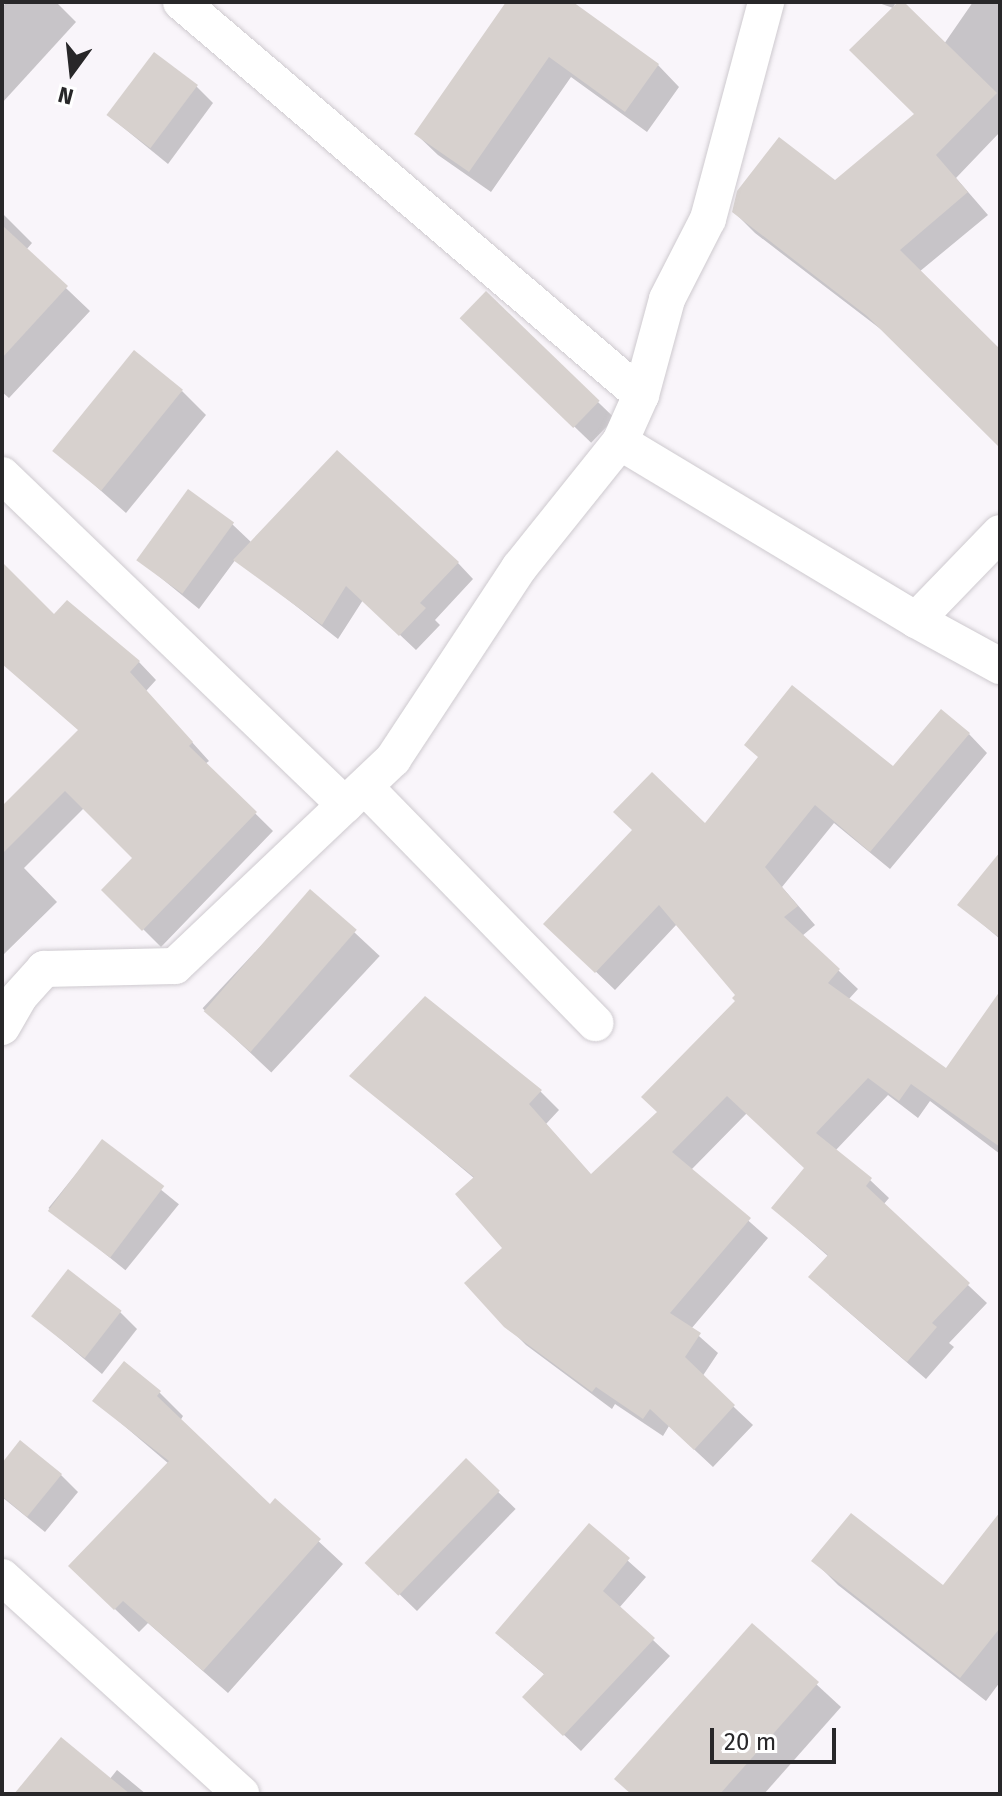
<!DOCTYPE html>
<html>
<head>
<meta charset="utf-8">
<style>
	body { margin:0 }
	#map { position:relative; width:1002px; height:1796px; overflow:hidden; background:#f9f5fa; font-family:"Fira Sans",sans-serif }
	div>[style] { position:absolute }
	[style*='--x'] { left:calc(var(--x)*1px); top:calc(var(--y)*1px); width:calc(var(--w)*1px); rotate:calc(var(--a)*1deg) }
	.shadow>* { inset:0; background:#0003; transform-origin:0 0 }
	.building>* { inset:0; background:#d7d1ce; transform-origin:0 0 }
	.roads { filter:drop-shadow(0 0 2px #cecacf) drop-shadow(0 0 2px #cecacf) }
	.street>* { height:36px; margin:-18px; padding:0 18px; transform-origin:18px; border-radius:18px; background:#fff }
	span { translate:-50% -50%; white-space:nowrap; text-align:center; line-height:1.15; -webkit-text-stroke:6px #fff; paint-order:stroke }
	.frame { position:absolute; inset:0; border:4px solid #282729; pointer-events:none }
	.north { position:absolute; left:32px; top:32px; width:80px; height:80px; -webkit-text-stroke:6px #fff; paint-order:stroke; rotate:195deg; font-size:22px; font-weight:700; line-height:32px; text-align:center; color:#282729 }
	.north::after { content:''; display:block; margin:auto; width:28px; height:36px; background:#282729; clip-path:polygon(50% 0,100% 100%,50% 72%,0 100%) }
	.scale { position:absolute; left:710px; top:1728px; width:126px; height:36px; box-sizing:border-box; border:4px solid #282729; border-top:0; padding-left:10px; font-size:24px; line-height:28px; white-space:nowrap; color:#282729; -webkit-text-stroke:6px #fff; paint-order:stroke }
</style>
</head>
<body>
<div id="map">
	<div class="shadow">
		<i style="clip-path:polygon(7px 2px,56px 2px,76px 22px,2px 103px,2px 7px)"></i>
		<i style="clip-path:polygon(507px 2px,570px 2px,658px 65px,679px 87px,647px 132px,571px 77px,491px 192px,438px 155px,416px 134px)"></i>
		<i style="clip-path:polygon(876px 2px,896px 2px,893px 8px)"></i>
		<i style="clip-path:polygon(900px 2px,944px 44px,973px 2px,1000px 2px,1000px 132px,956px 178px,988px 215px,919px 272px,1000px 352px,1000px 446px,891px 337px,755px 233px,734px 212px,835px 183px,917px 114px)"></i>
		<i style="clip-path:polygon(196px 86px,213px 103px,168px 164px,109px 116px)"></i>
		<i style="clip-path:polygon(2px 213px,32px 243px,26px 250px,90px 311px,9px 398px,2px 392px)"></i>
		<i style="left:486px;top:294px;width:179px;height:34px;rotate:44deg"></i>
		<i style="clip-path:polygon(182px 391px,206px 415px,126px 513px,55px 450px)"></i>
		<i style="clip-path:polygon(232px 524px,252px 543px,458px 563px,473px 579px,435px 620px,440px 625px,416px 650px,363px 600px,338px 639px,236px 559px,199px 609px,139px 560px)"></i>
		<i style="clip-path:polygon(2px 566px,55px 617px,139px 662px,156px 680px,146px 691px,209px 761px,205px 764px,273px 831px,161px 947px,104px 890px,135px 858px,84px 808px,24px 868px,57px 902px,2px 956px,2px 808px,80px 731px,2px 663px)"></i>
		<i style="clip-path:polygon(969px 734px,987px 753px,890px 869px,834px 823px,782px 887px,815px 925px,802px 936px,858px 989px,848px 1000px,947px 1071px,1000px 994px,1000px 1154px,930px 1101px,918px 1118px,888px 1095px,835px 1151px,870px 1180px,889px 1198px,883px 1205px,987px 1303px,949px 1343px,954px 1347px,926px 1379px,829px 1295px,829px 1257px,773px 1208px,806px 1169px,747px 1113px,691px 1170px,768px 1238px,691px 1329px,718px 1353px,702px 1377px,753px 1425px,713px 1467px,669px 1426px,663px 1436px,615px 1404px,612px 1409px,526px 1345px,506px 1325px,505px 1248px,475px 1179px,352px 1076px,540px 1091px,559px 1110px,546px 1124px,592px 1176px,659px 1113px,738px 1001px,737px 995px,677px 924px,615px 990px,565px 942px,705px 825px,893px 769px)"></i>
		<i style="clip-path:polygon(1000px 866px,1000px 939px,960px 905px)"></i>
		<i style="left:311px;top:892px;width:94px;height:159px;rotate:43deg"></i>
		<i style="left:102px;top:1142px;width:99px;height:85px;rotate:39deg"></i>
		<i style="clip-path:polygon(120px 1312px,137px 1329px,102px 1374px,33px 1316px)"></i>
		<i style="clip-path:polygon(124px 1364px,160px 1393px,183px 1416px,180px 1421px,270px 1506px,275px 1501px,343px 1564px,228px 1693px,148px 1623px,139px 1632px,94px 1589px,169px 1464px,95px 1401px)"></i>
		<i style="left:466px;top:1461px;width:69px;height:142px;rotate:44deg"></i>
		<i style="clip-path:polygon(2px 1466px,61px 1475px,78px 1492px,45px 1532px,2px 1497px)"></i>
		<i style="clip-path:polygon(1000px 1515px,1000px 1682px,986px 1701px,838px 1585px,814px 1561px,943px 1588px)"></i>
		<i style="clip-path:polygon(589px 1526px,646px 1577px,619px 1608px,670px 1656px,581px 1751px,542px 1714px,545px 1675px,514px 1649px)"></i>
		<i style="clip-path:polygon(753px 1626px,841px 1707px,764px 1794px,632px 1794px)"></i>
		<i style="clip-path:polygon(117px 1770px,146px 1794px,17px 1794px,109px 1780px)"></i>
	</div>
	<div class="building">
		<i style="clip-path:polygon(506px 2px,573px 2px,659px 64px,625px 112px,549px 57px,469px 172px,414px 134px)"></i>
		<i style="clip-path:polygon(898px 2px,904px 2px,997px 93px,936px 155px,968px 192px,900px 250px,1000px 349px,1000px 448px,867px 316px,732px 212px,737px 191px,779px 137px,835px 180px,914px 114px,849px 50px)"></i>
		<i style="left:154px;top:52px;width:55px;height:79px;rotate:37deg"></i>
		<i style="clip-path:polygon(2px 225px,68px 286px,2px 358px)"></i>
		<i style="left:486px;top:291px;width:158px;height:38px;rotate:44deg"></i>
		<i style="left:134px;top:350px;width:63px;height:130px;rotate:39deg"></i>
		<i style="clip-path:polygon(337px 450px,459px 562px,420px 603px,426px 608px,399px 636px,346px 586px,322px 625px,233px 560px)"></i>
		<i style="left:188px;top:489px;width:57px;height:88px;rotate:36deg"></i>
		<i style="clip-path:polygon(2px 562px,54px 614px,67px 600px,140px 661px,130px 672px,193px 742px,189px 746px,257px 812px,142px 931px,101px 890px,132px 858px,65px 791px,2px 854px,2px 806px,78px 730px,2px 664px)"></i>
		<i style="clip-path:polygon(792px 685px,893px 766px,941px 709px,970px 733px,870px 852px,815px 805px,765px 867px,798px 906px,784px 917px,840px 969px,828px 983px,946px 1068px,1000px 991px,1000px 1147px,911px 1084px,899px 1101px,868px 1078px,816px 1133px,872px 1178px,866px 1186px,970px 1283px,932px 1323px,937px 1327px,907px 1362px,808px 1277px,828px 1255px,771px 1208px,804px 1168px,727px 1096px,672px 1152px,751px 1218px,670px 1313px,701px 1333px,685px 1357px,735px 1405px,694px 1450px,650px 1409px,643px 1419px,596px 1387px,592px 1392px,504px 1327px,464px 1283px,502px 1248px,455px 1194px,474px 1177px,349px 1076px,425px 996px,542px 1090px,529px 1104px,591px 1174px,657px 1112px,641px 1097px,735px 1001px,732px 998px,735px 995px,659px 905px,595px 973px,543px 924px,632px 830px,613px 812px,652px 772px,705px 823px,758px 757px,744px 745px)"></i>
		<i style="clip-path:polygon(1000px 852px,1000px 938px,957px 905px)"></i>
		<i style="left:310px;top:889px;width:62px;height:162px;rotate:41deg"></i>
		<i style="left:102px;top:1139px;width:78px;height:90px;rotate:37deg"></i>
		<i style="left:68px;top:1269px;width:68px;height:60px;rotate:38deg"></i>
		<i style="clip-path:polygon(124px 1361px,161px 1391px,157px 1396px,270px 1504px,275px 1498px,321px 1539px,203px 1671px,123px 1601px,114px 1610px,68px 1566px,169px 1461px,92px 1401px)"></i>
		<i style="clip-path:polygon(20px 1440px,62px 1474px,27px 1517px,2px 1496px,2px 1463px)"></i>
		<i style="left:466px;top:1458px;width:47px;height:146px;rotate:44deg"></i>
		<i style="clip-path:polygon(1000px 1512px,1000px 1628px,960px 1678px,811px 1561px,851px 1513px,943px 1585px)"></i>
		<i style="clip-path:polygon(589px 1523px,630px 1558px,603px 1591px,655px 1638px,563px 1736px,522px 1697px,544px 1674px,495px 1633px)"></i>
		<i style="clip-path:polygon(752px 1623px,819px 1682px,720px 1794px,631px 1794px,614px 1779px)"></i>
		<i style="clip-path:polygon(61px 1737px,130px 1794px,14px 1794px)"></i>
	</div>
	<div class="roads">
		<div class="street">
			<i style="--x:181;--y:2;--w:605;--a:40.51"></i>
			<i style="--x:620;--y:442;--w:345;--a:31"></i>
			<i style="--x:916;--y:620;--w:96;--a:28.7"></i>
			<i style="--x:2;--y:475;--w:476;--a:43.9"></i>
			<i style="--x:916;--y:620;--w:121;--a:-46"></i>
			<i style="--x:365;--y:787;--w:330;--a:45.7"></i>
			<i style="--x:2;--y:1027;--w:34;--a:-60"></i>
			<i style="--x:19;--y:997;--w:38;--a:-48"></i>
			<i style="--x:44;--y:969;--w:131;--a:-1.3"></i>
			<i style="--x:175;--y:966;--w:301;--a:-43.5"></i>
			<i style="--x:393;--y:759;--w:229;--a:-56.6"></i>
			<i style="--x:519;--y:568;--w:161;--a:-51.3"></i>
			<i style="--x:620;--y:442;--w:51;--a:-65.9"></i>
			<i style="--x:641;--y:395;--w:99;--a:-74.8"></i>
			<i style="--x:667;--y:299;--w:90;--a:-62.9"></i>
			<i style="--x:708;--y:219;--w:225;--a:-75"></i>
			<i style="--x:2;--y:1577;--w:323;--a:42.2"></i>
		</div>
	</div>
	<div class="frame"></div>
	<div class="north">N</div>
	<div class="scale">20 m</div>
</div>
</body>
</html>
